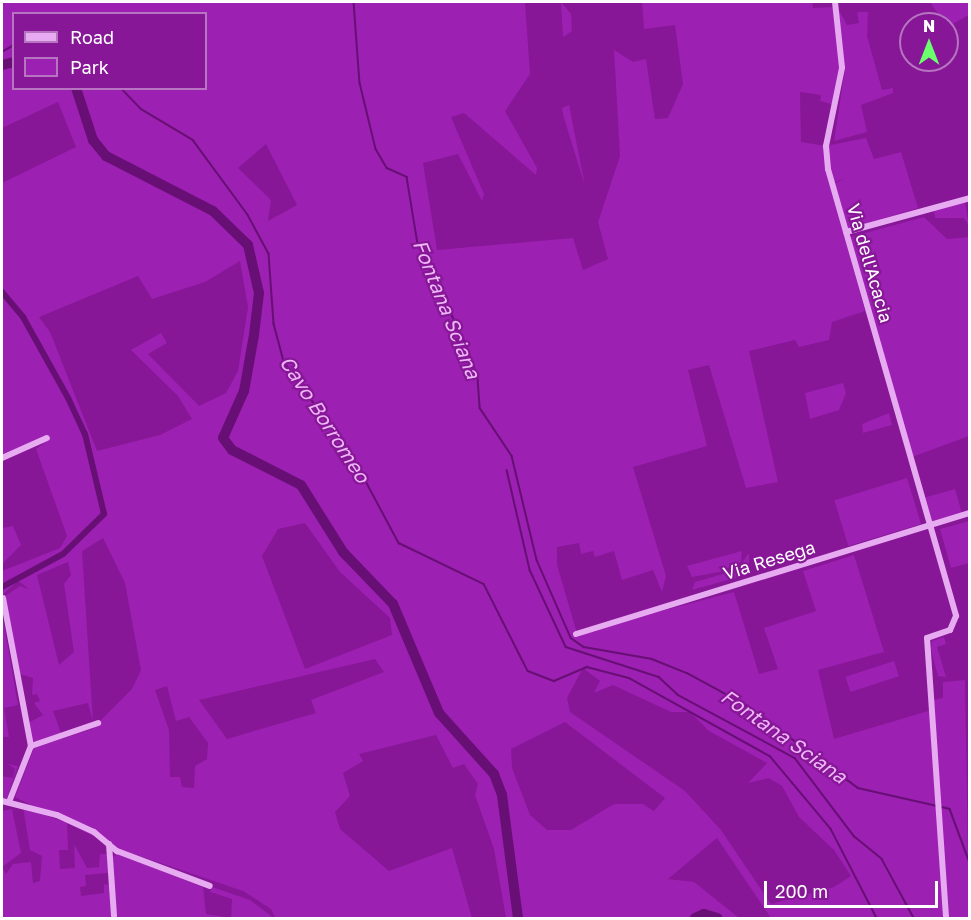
<!DOCTYPE html>
<html>
<head>
<meta charset="utf-8">
<style>
	body { margin:0 }
	#map { position:relative; width:971px; height:920px; overflow:hidden; background:#871797; font-family:"Golos Text",sans-serif }
	div>[style] { position:absolute }
	[style*='--x'] { left:calc(var(--x)*1px); top:calc(var(--y)*1px); width:calc(var(--w)*1px); rotate:calc(var(--a)*1deg) }
	.green>* { inset:0; background:#9c20b1; transform-origin:0 0 }
	.stream>* { height:1.5px; margin:-0.75px; padding:0 0.75px; transform-origin:0.75px; border-radius:0.75px; background:#680f75 }
	.canal>* { height:6px; margin:-3px; padding:0 3px; transform-origin:3px; border-radius:3px; background:#680f75 }
	.river>* { height:10px; margin:-5px; padding:0 5px; transform-origin:5px; border-radius:5px; background:#680f75 }
	.minor>* { height:6px; margin:-3px; padding:0 3px; transform-origin:3px; border-radius:3px; background:#e7abf1 }
	span { translate:-50% -50%; white-space:nowrap; text-align:center; line-height:1.15; -webkit-text-stroke:4.5px #871797; paint-order:stroke }
	.street-label { font-size:18px; color:#fff }
	.water-label { font-size:20px; color:#eeb7f8; font-style:italic }
	.frame { position:absolute; inset:0; border:3px solid #fff; pointer-events:none }
	.legend { position:absolute; left:12px; top:12px; width:195px; height:78px; box-sizing:border-box; background:#871797; border:2px solid #b774c1; margin:0; padding:8px 10px; list-style:none; font-size:18px; color:#fff }
	.legend li { display:flex; align-items:center; gap:12px; height:30px }
	.legend b { width:30px; border:2px solid #b774c1 }
	.north { position:absolute; left:899px; top:12px; width:60px; height:60px; box-sizing:border-box; background:#871797; border:2px solid #b774c1; border-radius:50%; rotate:0deg; font-size:16px; font-weight:700; line-height:24px; text-align:center; color:#fff }
	.north::after { content:''; display:block; margin:auto; width:21px; height:27px; background:#6bff6e; clip-path:polygon(50% 0,100% 100%,50% 72%,0 100%) }
	.scale { position:absolute; left:764px; top:881px; width:174px; height:27px; box-sizing:border-box; border:3px solid #fff; border-top:0; padding-left:8px; font-size:18px; line-height:21px; white-space:nowrap; color:#fff; -webkit-text-stroke:4px #871797; paint-order:stroke }
</style>
</head>
<body>
<div id="map">
	<div class="green">
		<i style="clip-path:polygon(evenodd,2px 2px,525px 2px,530px 74px,505px 111px,537px 168px,536px 175px,464px 113px,451px 117px,484px 194px,482px 201px,458px 154px,423px 163px,437px 250px,573px 238px,583px 270px,608px 259px,598px 222px,620px 156px,614px 50px,633px 62px,646px 59px,655px 119px,668px 118px,683px 84px,675px 25px,644px 29px,642px 2px,812px 2px,813px 8px,834px 7px,840px 67px,835px 105px,820px 101px,821px 95px,800px 92px,801px 142px,826px 146px,866px 138px,874px 159px,901px 152px,918px 208px,845px 230px,833px 184px,846px 178px,832px 183px,826px 169px,865px 311px,832px 322px,829px 340px,799px 347px,795px 340px,749px 351px,778px 482px,746px 488px,709px 365px,688px 370px,707px 446px,633px 467px,666px 576px,662px 592px,653px 570px,622px 580px,614px 551px,595px 557px,593px 551px,581px 554px,579px 543px,557px 547px,557px 565px,577px 633px,734px 592px,759px 674px,778px 669px,764px 628px,816px 611px,803px 571px,854px 555px,884px 652px,818px 670px,834px 739px,935px 709px,933px 700px,943px 698px,943px 682px,965px 680px,969px 918px,771px 918px,717px 838px,668px 879px,694px 882px,739px 918px,506px 918px,494px 849px,475px 795px,478px 784px,464px 764px,453px 768px,436px 735px,359px 754px,363px 761px,343px 773px,350px 796px,335px 812px,340px 829px,389px 871px,452px 848px,472px 918px,275px 918px,271px 909px,243px 891px,119px 849px,15px 797px,34px 748px,92px 729px,132px 689px,141px 670px,125px 583px,103px 538px,82px 551px,93px 722px,88px 703px,53px 711px,62px 736px,32px 742px,28px 723px,43px 715px,34px 703px,40px 701px,37px 694px,32px 695px,33px 678px,20px 674px,5px 596px,20px 586px,29px 589px,18px 581px,2px 595px,2px 571px,60px 548px,67px 536px,36px 449px,46px 442px,2px 456px,2px 183px,76px 147px,58px 102px,2px 128px,2px 2px,14px 14px,206px 14px,206px 88px,14px 88px,14px 14px,2px 2px,266px 144px,297px 205px,268px 221px,271px 200px,238px 168px,266px 144px,2px 2px,240px 261px,248px 307px,238px 371px,226px 393px,199px 406px,148px 354px,167px 343px,161px 333px,131px 350px,178px 396px,192px 419px,160px 435px,97px 451px,50px 332px,39px 317px,138px 276px,152px 299px,205px 282px,240px 261px,2px 2px,305px 523px,340px 572px,390px 618px,392px 635px,305px 669px,262px 556px,278px 529px,305px 523px,2px 2px,68px 562px,71px 575px,64px 584px,74px 652px,59px 665px,37px 575px,68px 562px,2px 2px,375px 659px,384px 672px,311px 700px,316px 713px,227px 739px,199px 700px,375px 659px,2px 2px,583px 668px,600px 681px,594px 693px,613px 685px,671px 712px,690px 712px,709px 731px,767px 763px,748px 783px,769px 778px,782px 786px,799px 817px,834px 850px,851px 876px,834px 887px,771px 904px,721px 830px,685px 791px,570px 712px,567px 698px,583px 668px,2px 2px,167px 686px,176px 721px,189px 717px,208px 743px,207px 759px,195px 766px,194px 788px,182px 787px,180px 777px,170px 777px,169px 730px,155px 690px,167px 686px,2px 2px,565px 722px,665px 798px,654px 811px,643px 804px,614px 804px,571px 830px,547px 830px,530px 815px,512px 768px,511px 749px,565px 722px)"></i>
		<i style="clip-path:polygon(561px 2px,571px 14px,572px 31px,563px 37px)"></i>
		<i style="clip-path:polygon(930px 2px,969px 2px,969px 15px,947px 27px)"></i>
		<i style="clip-path:polygon(838px 9px,847px 25px,859px 23px,857px 12px,868px 12px,867px 36px,882px 90px,893px 88px,893px 93px,861px 105px,867px 132px,834px 141px,845px 69px)"></i>
		<i style="clip-path:polygon(569px 105px,571px 115px,585px 186px,564px 118px,562px 108px)"></i>
		<i style="clip-path:polygon(965px 202px,969px 226px,964px 218px,935px 218px,934px 211px)"></i>
		<i style="clip-path:polygon(924px 217px,947px 239px,969px 237px,969px 436px,912px 457px,847px 238px)"></i>
		<i style="clip-path:polygon(843px 383px,846px 393px,839px 410px,810px 419px,805px 393px)"></i>
		<i style="clip-path:polygon(889px 413px,892px 425px,863px 433px,862px 424px)"></i>
		<i style="left:907px;top:478px;width:48px;height:76px;rotate:73deg"></i>
		<i style="left:955px;top:489px;width:25px;height:32px;rotate:74deg"></i>
		<i style="clip-path:polygon(969px 521px,969px 563px,951px 568px,940px 529px)"></i>
		<i style="clip-path:polygon(13px 526px,21px 545px,2px 564px,2px 528px)"></i>
		<i style="clip-path:polygon(742px 551px,741px 562px,719px 572px,692px 577px,687px 566px)"></i>
		<i style="clip-path:polygon(749px 553px,749px 574px,692px 590px,695px 582px,737px 570px)"></i>
		<i style="clip-path:polygon(2px 613px,18px 705px,4px 708px,9px 737px,2px 737px)"></i>
		<i style="clip-path:polygon(944px 637px,946px 644px,937px 647px,946px 677px,938px 676px,931px 650px,932px 641px)"></i>
		<i style="left:894px;top:661px;width:16px;height:51px;rotate:72deg"></i>
		<i style="clip-path:polygon(8px 764px,18px 766px,7px 798px,2px 799px,2px 776px,13px 778px,15px 769px)"></i>
		<i style="clip-path:polygon(23px 807px,67px 823px,68px 850px,59px 850px,60px 869px,75px 868px,74px 844px,87px 868px,99px 867px,100px 854px,107px 854px,108px 873px,85px 875px,86px 886px,80px 887px,81px 896px,104px 893px,104px 884px,109px 885px,112px 918px,2px 918px,2px 811px,12px 809px,21px 853px,2px 867px,6px 874px,13px 864px,31px 862px,33px 883px,40px 881px,42px 856px,30px 850px)"></i>
		<i style="clip-path:polygon(118px 854px,203px 887px,206px 914px,231px 918px,232px 899px,210px 892px,212px 887px,250px 900px,274px 918px,115px 918px,112px 857px)"></i>
	</div>
	<div class="stream">
		<i style="--x:354;--y:2;--w:81;--a:85.8"></i>
		<i style="--x:360;--y:83;--w:68;--a:76.4"></i>
		<i style="--x:376;--y:149;--w:22;--a:60"></i>
		<i style="--x:387;--y:168;--w:22;--a:24"></i>
		<i style="--x:407;--y:177;--w:68;--a:80.7"></i>
		<i style="--x:418;--y:244;--w:109;--a:64.4"></i>
		<i style="--x:465;--y:342;--w:38;--a:70"></i>
		<i style="--x:478;--y:378;--w:30;--a:86"></i>
		<i style="--x:480;--y:408;--w:58;--a:56.3"></i>
		<i style="--x:512;--y:456;--w:107;--a:76.5"></i>
		<i style="--x:537;--y:560;--w:85;--a:66.4"></i>
		<i style="--x:571;--y:638;--w:16;--a:35"></i>
		<i style="--x:584;--y:647;--w:69;--a:10"></i>
		<i style="--x:652;--y:659;--w:38;--a:22"></i>
		<i style="--x:687;--y:673;--w:67;--a:28.5"></i>
		<i style="--x:746;--y:705;--w:139;--a:36.5"></i>
		<i style="--x:858;--y:788;--w:81;--a:12.8"></i>
		<i style="--x:2;--y:52;--w:14;--a:-30"></i>
		<i style="--x:121;--y:88;--w:29;--a:46"></i>
		<i style="--x:141;--y:109;--w:61;--a:30.8"></i>
		<i style="--x:193;--y:140;--w:93;--a:53.7"></i>
		<i style="--x:248;--y:215;--w:44;--a:61.7"></i>
		<i style="--x:269;--y:254;--w:70;--a:85.9"></i>
		<i style="--x:274;--y:324;--w:39;--a:75"></i>
		<i style="--x:284;--y:362;--w:117;--a:54"></i>
		<i style="--x:353;--y:457;--w:98;--a:61.9"></i>
		<i style="--x:399;--y:543;--w:94;--a:25.8"></i>
		<i style="--x:484;--y:584;--w:97;--a:63.2"></i>
		<i style="--x:528;--y:671;--w:28;--a:21"></i>
		<i style="--x:554;--y:681;--w:36;--a:-23"></i>
		<i style="--x:587;--y:667;--w:43;--a:14.7"></i>
		<i style="--x:629;--y:678;--w:161;--a:29"></i>
		<i style="--x:770;--y:756;--w:95;--a:50.1"></i>
		<i style="--x:831;--y:829;--w:100;--a:62.7"></i>
		<i style="--x:507;--y:470;--w:103;--a:77"></i>
		<i style="--x:530;--y:570;--w:85;--a:64.9"></i>
		<i style="--x:566;--y:647;--w:98;--a:17.9"></i>
		<i style="--x:659;--y:677;--w:26;--a:43"></i>
		<i style="--x:678;--y:695;--w:133;--a:28.3"></i>
		<i style="--x:795;--y:758;--w:98;--a:52.9"></i>
		<i style="--x:854;--y:836;--w:36;--a:39"></i>
		<i style="--x:882;--y:859;--w:67;--a:61.5"></i>
		<i style="--x:942;--y:807;--w:8;--a:14"></i>
		<i style="--x:950;--y:809;--w:58;--a:69.7"></i>
	</div>
	<div class="canal">
		<i style="--x:2;--y:292;--w:33;--a:50"></i>
		<i style="--x:23;--y:317;--w:93;--a:60.9"></i>
		<i style="--x:68;--y:398;--w:40;--a:65"></i>
		<i style="--x:85;--y:434;--w:82;--a:76.6"></i>
		<i style="--x:104;--y:514;--w:57;--a:135.7"></i>
		<i style="--x:63;--y:554;--w:69;--a:151.6"></i>
	</div>
	<div class="river">
		<i style="--x:2;--y:65;--w:12;--a:-14"></i>
		<i style="--x:76;--y:88;--w:55;--a:71.9"></i>
		<i style="--x:93;--y:140;--w:21;--a:51"></i>
		<i style="--x:106;--y:156;--w:120;--a:27.2"></i>
		<i style="--x:213;--y:211;--w:49;--a:44.2"></i>
		<i style="--x:248;--y:245;--w:49;--a:77.1"></i>
		<i style="--x:259;--y:293;--w:42;--a:96.8"></i>
		<i style="--x:254;--y:335;--w:57;--a:100.1"></i>
		<i style="--x:244;--y:391;--w:51;--a:114.1"></i>
		<i style="--x:223;--y:438;--w:15;--a:53"></i>
		<i style="--x:232;--y:450;--w:77;--a:26.9"></i>
		<i style="--x:301;--y:485;--w:79;--a:57.9"></i>
		<i style="--x:343;--y:552;--w:72;--a:46.1"></i>
		<i style="--x:393;--y:604;--w:118;--a:67.1"></i>
		<i style="--x:439;--y:713;--w:82;--a:48"></i>
		<i style="--x:494;--y:774;--w:22;--a:69"></i>
		<i style="--x:502;--y:795;--w:124;--a:82.6"></i>
		<i style="--x:695;--y:918;--w:10;--a:-24"></i>
		<i style="--x:704;--y:914;--w:14;--a:17"></i>
	</div>
	<div class="minor">
		<i style="--x:835;--y:2;--w:66;--a:83.9"></i>
		<i style="--x:842;--y:68;--w:80;--a:101.6"></i>
		<i style="--x:826;--y:146;--w:23;--a:85"></i>
		<i style="--x:828;--y:169;--w:465;--a:74"></i>
		<i style="--x:956;--y:616;--w:15;--a:113"></i>
		<i style="--x:950;--y:630;--w:24;--a:161"></i>
		<i style="--x:927;--y:638;--w:281;--a:86.1"></i>
		<i style="--x:846;--y:232;--w:129;--a:-15.3"></i>
		<i style="--x:2;--y:458;--w:49;--a:-24"></i>
		<i style="--x:3;--y:598;--w:151;--a:79.3"></i>
		<i style="--x:576;--y:634;--w:412;--a:-17.1"></i>
		<i style="--x:2;--y:801;--w:57;--a:14.3"></i>
		<i style="--x:57;--y:815;--w:41;--a:24.7"></i>
		<i style="--x:94;--y:832;--w:30;--a:40"></i>
		<i style="--x:117;--y:851;--w:99;--a:20.6"></i>
		<i style="--x:9;--y:802;--w:60;--a:-68.6"></i>
		<i style="--x:31;--y:746;--w:71;--a:-18.9"></i>
		<i style="--x:109;--y:844;--w:72;--a:86"></i>
	</div>
	<div class="street-label">
		<span style="left:870px;top:263px;rotate:74deg">Via dell'Acacia</span>
		<span style="left:769px;top:560px;rotate:-17deg">Via Resega</span>
	</div>
	<div class="water-label">
		<span style="left:447px;top:309px;rotate:68deg">Fontana Sciana</span>
		<span style="left:325px;top:419px;rotate:57deg">Cavo Borromeo</span>
		<span style="left:784px;top:736px;rotate:35deg">Fontana Sciana</span>
	</div>
	<div class="frame"></div>
	<ul class="legend">
	<li><b style="height:8px;background:#e7abf1"></b>Road</li>
	<li><b style="height:16px;background:#9c20b1"></b>Park</li>
	</ul>
	<div class="north">N</div>
	<div class="scale">200 m</div>
</div>
</body>
</html>
